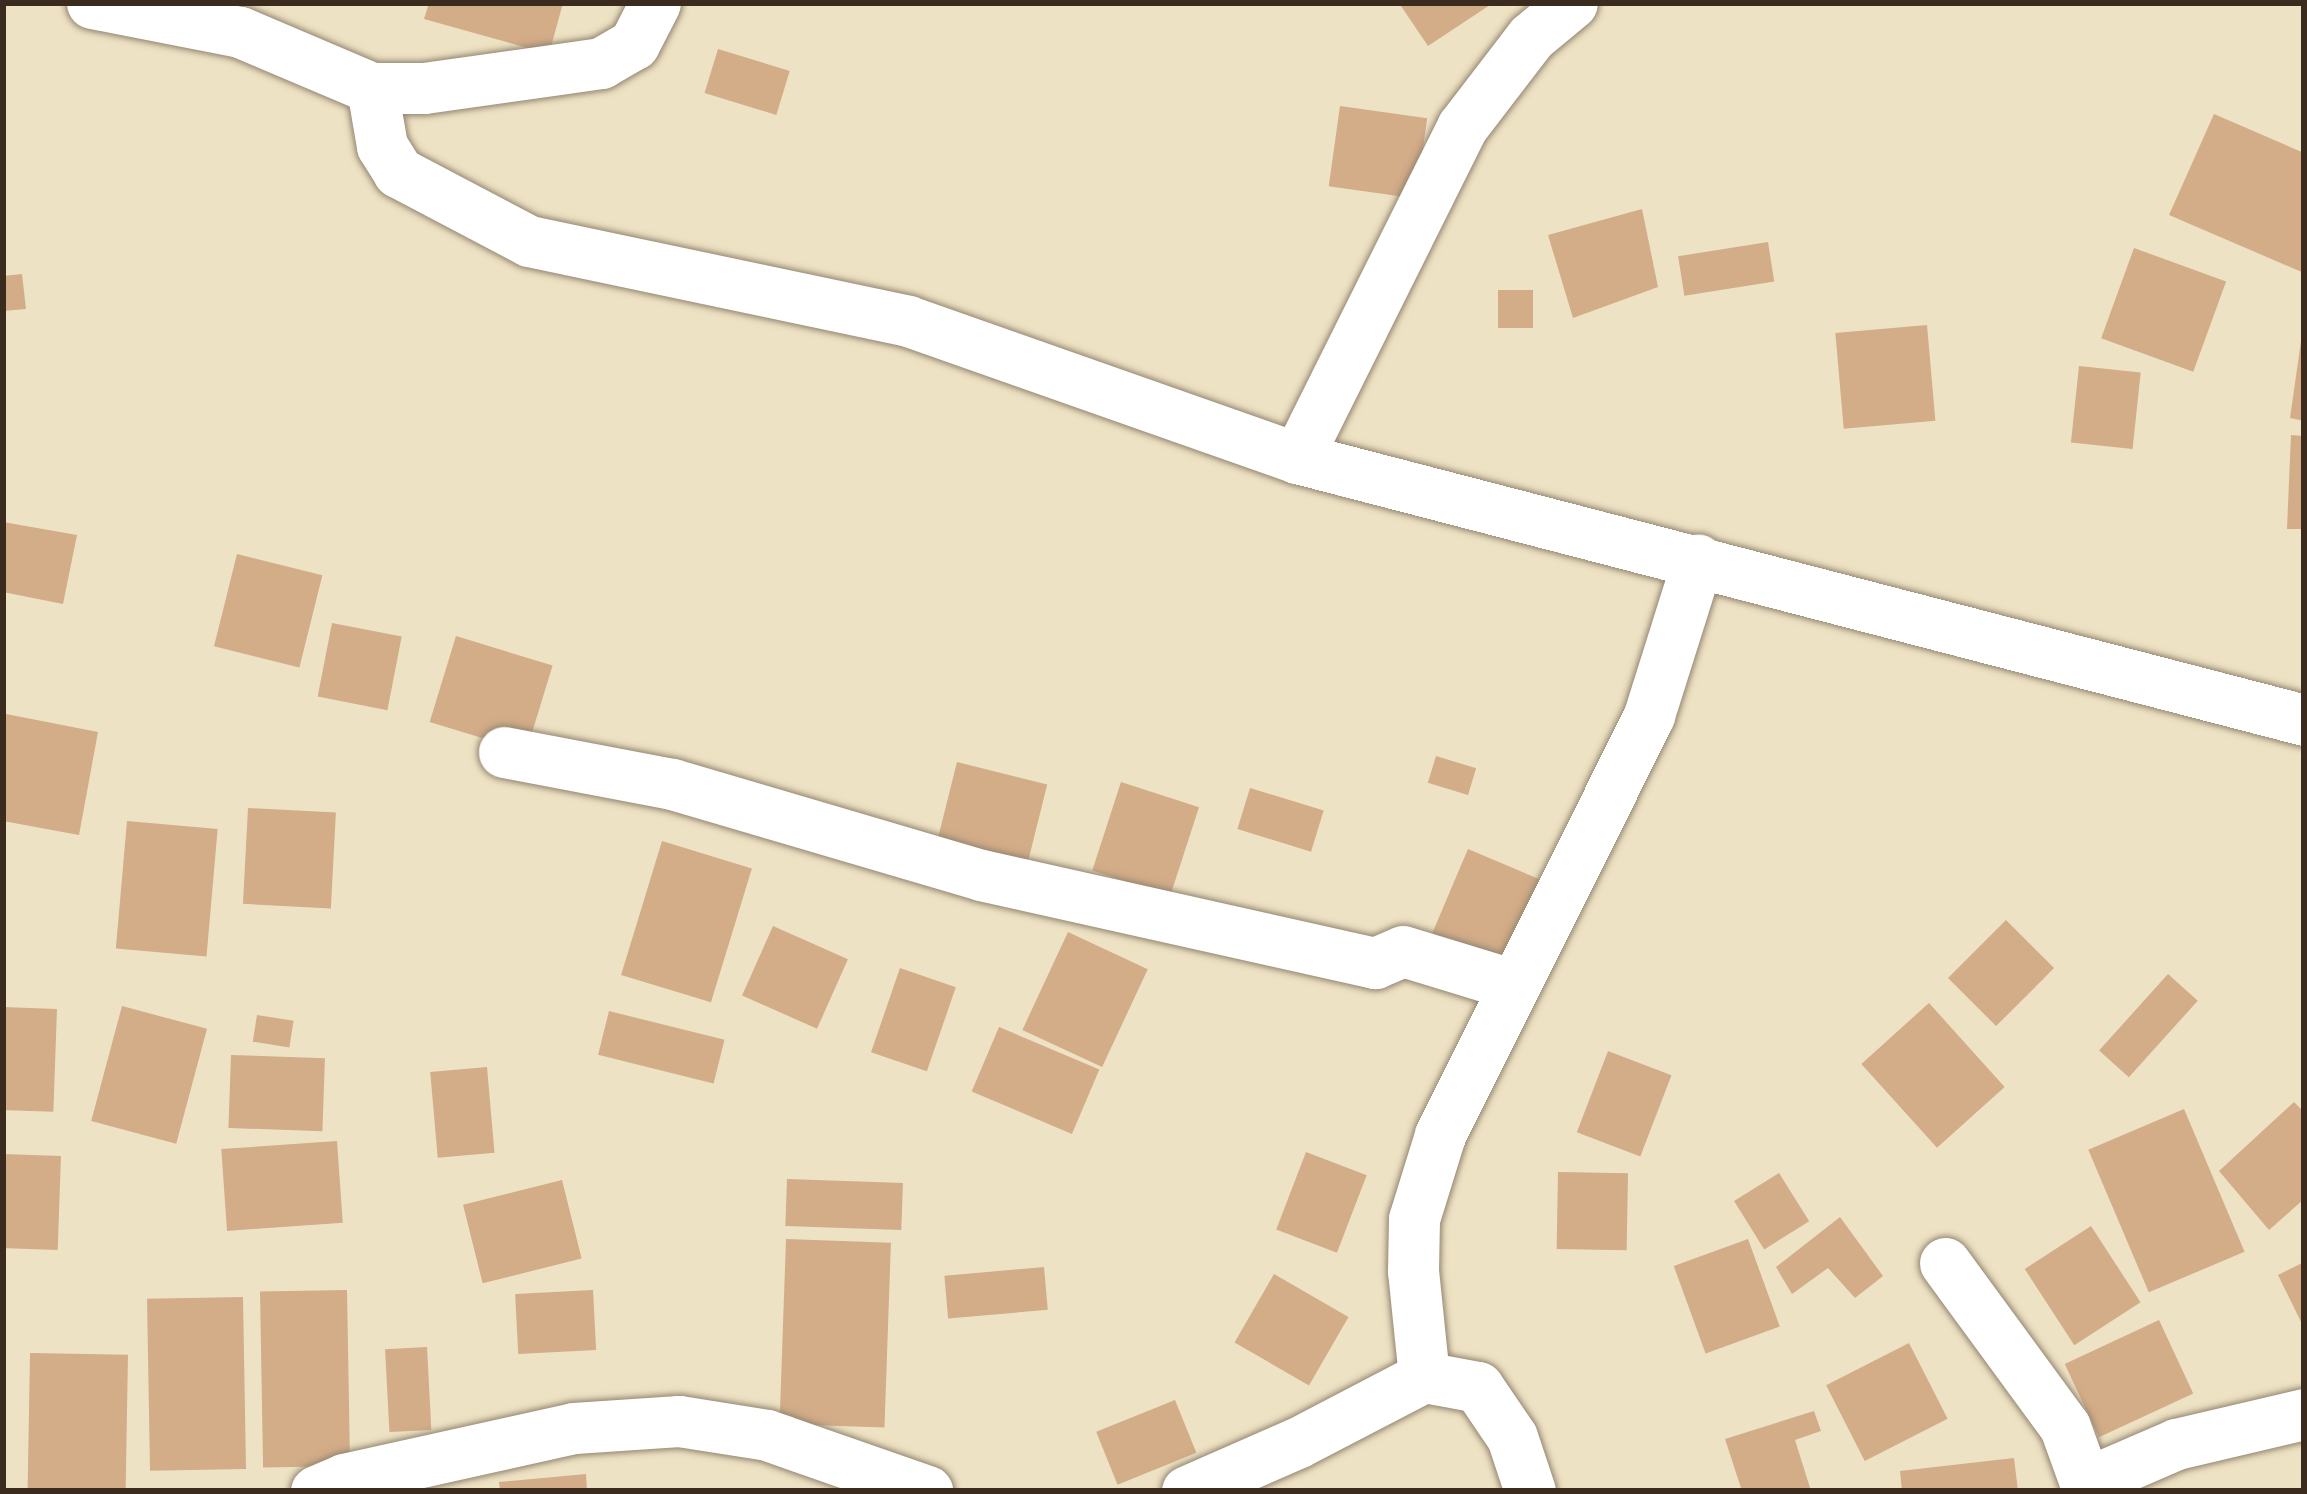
<!DOCTYPE html>
<html>
<head>
<meta charset="utf-8">
<style>
	body { margin:0 }
	#map { position:relative; width:2307px; height:1494px; overflow:hidden; background:#eee2c4; font-family:Kalam,sans-serif }
	div>[style] { position:absolute }
	[style*='--x'] { left:calc(var(--x)*1px); top:calc(var(--y)*1px); width:calc(var(--w)*1px); rotate:calc(var(--a)*1deg) }
	.building>* { inset:0; background:#d3ac88; transform-origin:0 0 }
	.roads { filter:drop-shadow(0 0 3px #948671) drop-shadow(0 0 3px #948671) }
	.street>* { height:51px; margin:-25.5px; padding:0 25.5px; transform-origin:25.5px; border-radius:25.5px; background:#fff }
	span { translate:-50% -50%; white-space:nowrap; text-align:center; line-height:1.15; -webkit-text-stroke:9px #f7f3e8; paint-order:stroke }
	.frame { position:absolute; inset:0; border:6px solid #3b2a1e; pointer-events:none }
</style>
</head>
<body>
<div id="map">
	<div class="building">
		<i style="clip-path:polygon(429px 3px,563px 3px,549px 54px,424px 19px)"></i>
		<i style="clip-path:polygon(1399px 3px,1493px 3px,1428px 46px)"></i>
		<i style="left:718px;top:49px;width:75px;height:46px;rotate:17deg"></i>
		<i style="left:1340px;top:106px;width:88px;height:81px;rotate:8deg"></i>
		<i style="clip-path:polygon(2214px 114px,2304px 153px,2304px 273px,2169px 215px)"></i>
		<i style="clip-path:polygon(1642px 209px,1658px 287px,1573px 318px,1548px 235px)"></i>
		<i style="left:1768px;top:242px;width:40px;height:91px;rotate:81deg"></i>
		<i style="left:2134px;top:248px;width:98px;height:96px;rotate:20deg"></i>
		<i style="clip-path:polygon(22px 274px,26px 309px,3px 311px,3px 276px)"></i>
		<i style="left:1498px;top:290px;width:35px;height:38px"></i>
		<i style="left:1927px;top:325px;width:96px;height:92px;rotate:85deg"></i>
		<i style="clip-path:polygon(2301px 341px,2304px 341px,2304px 421px,2290px 418px)"></i>
		<i style="left:2079px;top:366px;width:62px;height:77px;rotate:6deg"></i>
		<i style="clip-path:polygon(2291px 435px,2304px 436px,2304px 529px,2287px 529px)"></i>
		<i style="clip-path:polygon(3px 522px,77px 535px,63px 604px,3px 592px)"></i>
		<i style="left:237px;top:554px;width:88px;height:95px;rotate:14deg"></i>
		<i style="left:332px;top:623px;width:71px;height:75px;rotate:11deg"></i>
		<i style="left:456px;top:636px;width:101px;height:90px;rotate:17deg"></i>
		<i style="clip-path:polygon(6px 714px,98px 732px,79px 835px,3px 821px)"></i>
		<i style="left:1436px;top:756px;width:42px;height:28px;rotate:17deg"></i>
		<i style="left:957px;top:762px;width:93px;height:81px;rotate:14deg"></i>
		<i style="left:1121px;top:782px;width:82px;height:93px;rotate:18deg"></i>
		<i style="left:1250px;top:788px;width:77px;height:43px;rotate:17deg"></i>
		<i style="left:248px;top:808px;width:88px;height:96px;rotate:3deg"></i>
		<i style="left:127px;top:821px;width:91px;height:128px;rotate:5deg"></i>
		<i style="left:662px;top:841px;width:94px;height:140px;rotate:17deg"></i>
		<i style="left:1468px;top:849px;width:95px;height:109px;rotate:23deg"></i>
		<i style="left:2006px;top:920px;width:68px;height:82px;rotate:45deg"></i>
		<i style="left:773px;top:926px;width:82px;height:76px;rotate:24deg"></i>
		<i style="left:1068px;top:932px;width:88px;height:108px;rotate:25deg"></i>
		<i style="left:900px;top:968px;width:59px;height:89px;rotate:19deg"></i>
		<i style="left:2168px;top:974px;width:40px;height:103px;rotate:42deg"></i>
		<i style="left:1929px;top:1003px;width:113px;height:91px;rotate:48deg"></i>
		<i style="left:122px;top:1006px;width:88px;height:119px;rotate:15deg"></i>
		<i style="left:3px;top:1007px;width:54px;height:103px;rotate:2deg"></i>
		<i style="left:609px;top:1011px;width:119px;height:45px;rotate:14deg"></i>
		<i style="left:257px;top:1015px;width:37px;height:27px;rotate:9deg"></i>
		<i style="left:999px;top:1027px;width:109px;height:70px;rotate:23deg"></i>
		<i style="left:1608px;top:1051px;width:68px;height:87px;rotate:21deg"></i>
		<i style="left:231px;top:1055px;width:94px;height:73px;rotate:2deg"></i>
		<i style="left:487px;top:1067px;width:86px;height:57px;rotate:85deg"></i>
		<i style="clip-path:polygon(2294px 1102px,2304px 1112px,2304px 1199px,2269px 1230px,2219px 1171px)"></i>
		<i style="left:2184px;top:1109px;width:155px;height:104px;rotate:67deg"></i>
		<i style="left:337px;top:1141px;width:82px;height:116px;rotate:86deg"></i>
		<i style="left:1306px;top:1152px;width:65px;height:83px;rotate:21deg"></i>
		<i style="left:3px;top:1154px;width:58px;height:94px;rotate:2deg"></i>
		<i style="left:1558px;top:1172px;width:70px;height:77px;rotate:1deg"></i>
		<i style="left:1779px;top:1173px;width:57px;height:53px;rotate:58deg"></i>
		<i style="left:787px;top:1179px;width:116px;height:47px;rotate:2deg"></i>
		<i style="left:562px;top:1180px;width:81px;height:102px;rotate:76deg"></i>
		<i style="clip-path:polygon(1840px 1217px,1883px 1276px,1855px 1298px,1828px 1268px,1792px 1294px,1776px 1267px)"></i>
		<i style="left:2091px;top:1226px;width:91px;height:79px;rotate:57deg"></i>
		<i style="left:786px;top:1239px;width:105px;height:185px;rotate:2deg"></i>
		<i style="left:1748px;top:1239px;width:93px;height:79px;rotate:70deg"></i>
		<i style="clip-path:polygon(2304px 1262px,2304px 1328px,2278px 1275px)"></i>
		<i style="left:1044px;top:1267px;width:43px;height:100px;rotate:85deg"></i>
		<i style="left:1274px;top:1274px;width:86px;height:79px;rotate:30deg"></i>
		<i style="left:347px;top:1290px;width:176px;height:87px;rotate:89deg"></i>
		<i style="left:593px;top:1290px;width:60px;height:78px;rotate:87deg"></i>
		<i style="left:243px;top:1297px;width:172px;height:96px;rotate:89deg"></i>
		<i style="left:2159px;top:1320px;width:81px;height:104px;rotate:65deg"></i>
		<i style="left:1909px;top:1343px;width:85px;height:93px;rotate:63deg"></i>
		<i style="left:427px;top:1347px;width:83px;height:42px;rotate:87deg"></i>
		<i style="left:30px;top:1353px;width:98px;height:138px;rotate:1deg"></i>
		<i style="left:1175px;top:1400px;width:57px;height:85px;rotate:68deg"></i>
		<i style="clip-path:polygon(1814px 1411px,1821px 1431px,1795px 1440px,1811px 1491px,1742px 1491px,1725px 1439px)"></i>
		<i style="clip-path:polygon(2014px 1458px,2018px 1491px,1902px 1491px,1900px 1471px)"></i>
		<i style="clip-path:polygon(586px 1474px,587px 1491px,500px 1491px,499px 1482px)"></i>
	</div>
	<div class="roads">
		<div class="street">
			<i style="--x:92;--y:3;--w:151;--a:11.1"></i>
			<i style="--x:240;--y:32;--w:143;--a:23"></i>
			<i style="--x:372;--y:88;--w:52;--a:0"></i>
			<i style="--x:424;--y:88;--w:179;--a:-8"></i>
			<i style="--x:601;--y:63;--w:38;--a:-30"></i>
			<i style="--x:634;--y:44;--w:46;--a:-62.9"></i>
			<i style="--x:372;--y:88;--w:59;--a:80.2"></i>
			<i style="--x:382;--y:146;--w:31;--a:58"></i>
			<i style="--x:398;--y:172;--w:148;--a:27.8"></i>
			<i style="--x:529;--y:241;--w:387;--a:11.9"></i>
			<i style="--x:908;--y:321;--w:412;--a:19.4"></i>
			<i style="--x:1297;--y:458;--w:1041;--a:14.58"></i>
			<i style="--x:1297;--y:458;--w:370;--a:-63.5"></i>
			<i style="--x:1462;--y:127;--w:113;--a:-52.5"></i>
			<i style="--x:1531;--y:37;--w:53;--a:-39.7"></i>
			<i style="--x:504;--y:752;--w:171;--a:10.8"></i>
			<i style="--x:672;--y:784;--w:322;--a:16.4"></i>
			<i style="--x:981;--y:875;--w:404;--a:12.6"></i>
			<i style="--x:1375;--y:963;--w:30;--a:-23"></i>
			<i style="--x:1403;--y:951;--w:116;--a:17"></i>
			<i style="--x:1945;--y:1263;--w:203;--a:53.8"></i>
			<i style="--x:2065;--y:1427;--w:68;--a:70.2"></i>
			<i style="--x:1424;--y:1377;--w:107;--a:-95.9"></i>
			<i style="--x:1413;--y:1271;--w:52;--a:-88.9"></i>
			<i style="--x:1414;--y:1219;--w:88;--a:-72.8"></i>
			<i style="--x:1440;--y:1135;--w:469;--a:-63.5"></i>
			<i style="--x:1649;--y:715;--w:163;--a:-72.5"></i>
			<i style="--x:2086;--y:1483;--w:98;--a:-23.4"></i>
			<i style="--x:2176;--y:1444;--w:131;--a:-13.2"></i>
			<i style="--x:316;--y:1491;--w:30;--a:-23"></i>
			<i style="--x:344;--y:1479;--w:236;--a:-12.5"></i>
			<i style="--x:574;--y:1428;--w:105;--a:-3.8"></i>
			<i style="--x:679;--y:1421;--w:89;--a:9"></i>
			<i style="--x:767;--y:1435;--w:170;--a:19.3"></i>
			<i style="--x:1187;--y:1491;--w:120;--a:-23.6"></i>
			<i style="--x:1297;--y:1443;--w:143;--a:-27.5"></i>
			<i style="--x:1424;--y:1377;--w:55;--a:10.5"></i>
			<i style="--x:1478;--y:1387;--w:60;--a:55.8"></i>
			<i style="--x:1512;--y:1437;--w:57;--a:71.6"></i>
		</div>
	</div>
	<div class="frame"></div>
</div>
</body>
</html>
